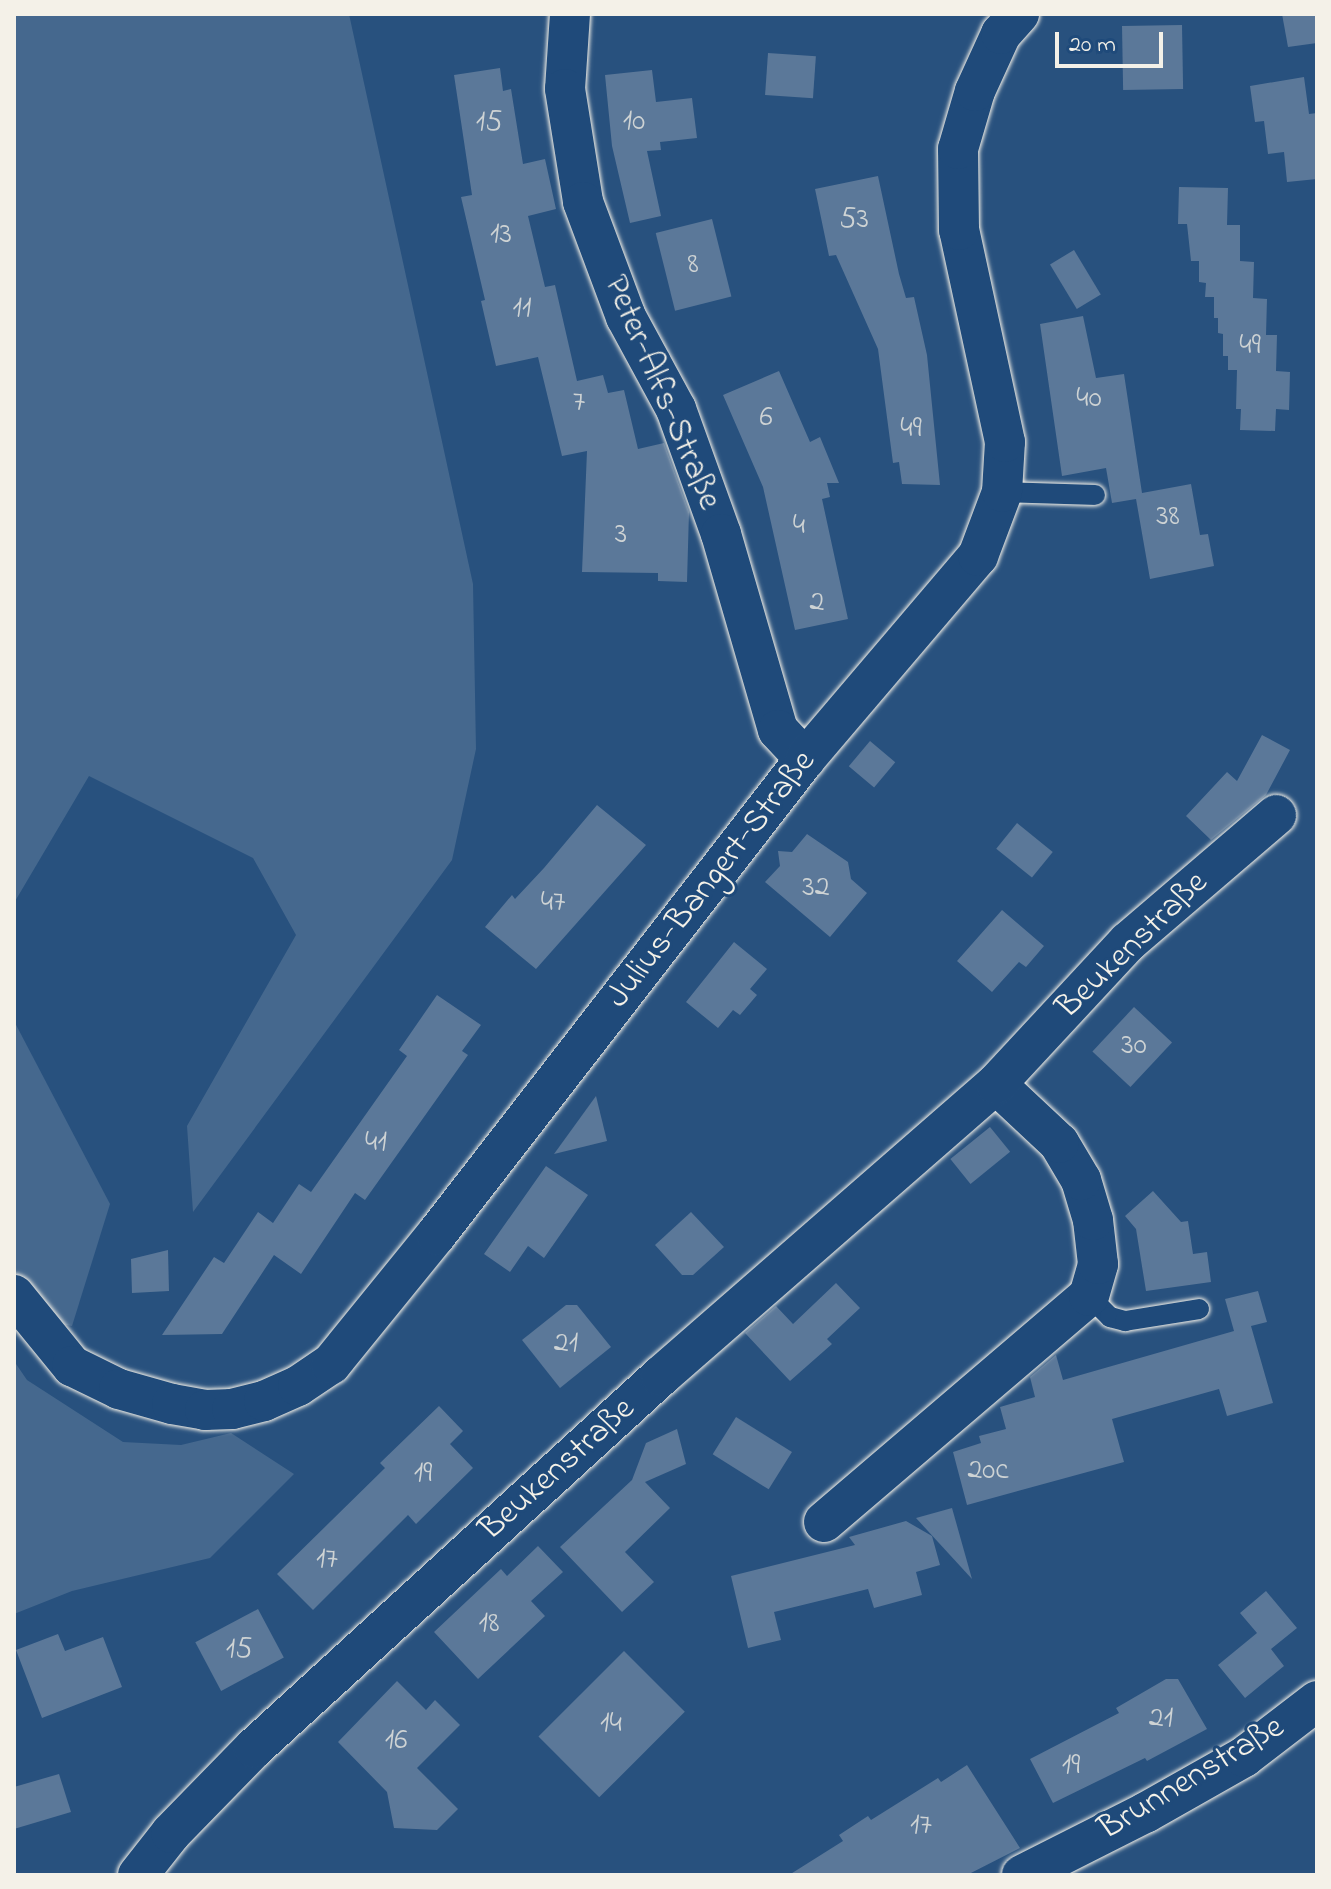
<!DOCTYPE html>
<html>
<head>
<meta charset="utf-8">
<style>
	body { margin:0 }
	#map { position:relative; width:1331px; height:1889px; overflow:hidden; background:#28517e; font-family:"Indie Flower",sans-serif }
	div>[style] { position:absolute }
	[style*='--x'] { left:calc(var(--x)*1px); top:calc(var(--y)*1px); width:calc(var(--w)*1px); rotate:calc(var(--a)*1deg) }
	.green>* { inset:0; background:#45688e }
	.building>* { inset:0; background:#5b7899; transform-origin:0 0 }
	.roads { filter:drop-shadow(0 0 2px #f4f1e8) drop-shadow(0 0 2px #f4f1e8) }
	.service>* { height:20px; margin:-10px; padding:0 10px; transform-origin:10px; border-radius:10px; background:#1f4a7a }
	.minor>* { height:40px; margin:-20px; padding:0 20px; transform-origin:20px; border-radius:20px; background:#1f4a7a }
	span { translate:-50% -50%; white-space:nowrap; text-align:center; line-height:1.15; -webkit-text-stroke:6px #1f4a7a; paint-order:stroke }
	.number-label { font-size:30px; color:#ced3d4 }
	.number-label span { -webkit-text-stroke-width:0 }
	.street-label { font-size:34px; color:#f4f1e8 }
	.frame { position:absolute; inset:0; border:16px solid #f4f1e8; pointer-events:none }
	.scale { position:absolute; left:1055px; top:32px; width:108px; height:36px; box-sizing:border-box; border:4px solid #f4f1e8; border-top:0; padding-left:10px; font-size:24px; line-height:28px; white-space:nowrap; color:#f4f1e8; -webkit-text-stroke:6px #1f4a7a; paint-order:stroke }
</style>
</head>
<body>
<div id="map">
	<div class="green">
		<i style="clip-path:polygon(14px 14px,349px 14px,473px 584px,476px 749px,452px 860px,193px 1212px,187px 1126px,296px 935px,253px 858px,89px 776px,14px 903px)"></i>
		<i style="clip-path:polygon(14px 1021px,110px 1204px,72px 1326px,50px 1322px,14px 1270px)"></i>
		<i style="clip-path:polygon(14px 1361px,27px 1380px,123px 1442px,181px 1445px,231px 1433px,294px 1474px,210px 1558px,72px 1591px,14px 1614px)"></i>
	</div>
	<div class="building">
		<i style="clip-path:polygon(1282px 14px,1317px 14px,1317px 43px,1288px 47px)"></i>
		<i style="left:1182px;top:25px;width:64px;height:60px;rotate:89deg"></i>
		<i style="left:768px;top:53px;width:48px;height:42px;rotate:4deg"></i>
		<i style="clip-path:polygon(500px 68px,503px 91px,511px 89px,523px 164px,545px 159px,556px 209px,528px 216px,545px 287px,555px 285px,577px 381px,603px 375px,608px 393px,624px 390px,638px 449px,664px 443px,689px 512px,687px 582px,658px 581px,658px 573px,582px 572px,587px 451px,562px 456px,538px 357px,496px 366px,481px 301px,485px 300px,461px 197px,472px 195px,454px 75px)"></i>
		<i style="clip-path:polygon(652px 70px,656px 102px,692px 98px,697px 138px,660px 142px,661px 150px,647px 151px,661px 216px,630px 223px,612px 146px,605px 75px)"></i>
		<i style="clip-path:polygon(1304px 77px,1309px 114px,1317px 113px,1317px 179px,1287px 182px,1284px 152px,1268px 154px,1264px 121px,1255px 122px,1250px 86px)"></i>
		<i style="clip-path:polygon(878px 176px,899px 274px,906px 298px,914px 297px,927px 355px,940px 485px,902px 484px,899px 462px,893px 463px,878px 349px,836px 255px,829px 256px,815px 189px)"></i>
		<i style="clip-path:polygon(1179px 187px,1228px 188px,1227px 225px,1240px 225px,1240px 261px,1254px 262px,1253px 298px,1267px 299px,1266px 335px,1277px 335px,1276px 371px,1290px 372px,1289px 410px,1276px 409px,1275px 431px,1240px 430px,1241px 409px,1236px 409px,1237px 370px,1228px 370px,1228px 356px,1223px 356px,1223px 334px,1218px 333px,1218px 318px,1214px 318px,1214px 297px,1205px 297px,1206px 283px,1199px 282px,1199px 261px,1191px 261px,1187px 224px,1178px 224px)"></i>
		<i style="left:712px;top:219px;width:80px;height:58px;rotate:76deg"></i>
		<i style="left:1074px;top:250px;width:52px;height:28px;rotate:59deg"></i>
		<i style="clip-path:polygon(1083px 316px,1096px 378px,1124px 374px,1142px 493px,1191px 484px,1200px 535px,1208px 534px,1214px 566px,1150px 579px,1136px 499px,1112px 503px,1106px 468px,1062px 476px,1040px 324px)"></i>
		<i style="clip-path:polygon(779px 371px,810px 442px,820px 437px,839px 483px,827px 483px,830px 497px,822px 499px,848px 619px,795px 630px,763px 487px,723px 395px)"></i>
		<i style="clip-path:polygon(1262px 735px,1290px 750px,1266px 795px,1211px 840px,1186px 816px,1227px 772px,1237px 781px)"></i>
		<i style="left:870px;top:741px;width:33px;height:33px;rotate:40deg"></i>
		<i style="clip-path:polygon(597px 805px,646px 845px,536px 969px,485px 927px,512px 895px,515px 899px,544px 868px)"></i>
		<i style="left:1017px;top:823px;width:46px;height:33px;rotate:39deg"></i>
		<i style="clip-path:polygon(807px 834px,848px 862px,851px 879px,867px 893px,830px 937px,765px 882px,780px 866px,778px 851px,792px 852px)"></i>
		<i style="clip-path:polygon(1002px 910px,1044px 946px,1026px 967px,1019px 962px,992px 992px,957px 961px)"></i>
		<i style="clip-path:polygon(734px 942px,767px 969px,750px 989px,757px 995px,740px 1015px,733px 1010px,718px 1028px,686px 1002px)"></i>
		<i style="clip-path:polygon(437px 995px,481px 1025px,462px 1051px,468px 1055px,365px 1200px,355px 1193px,301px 1274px,274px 1255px,222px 1334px,162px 1335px,214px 1257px,224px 1263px,258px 1212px,273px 1223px,299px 1184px,311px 1192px,407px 1056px,399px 1050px)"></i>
		<i style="left:1134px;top:1007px;width:52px;height:61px;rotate:43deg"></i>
		<i style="clip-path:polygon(596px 1096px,607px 1141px,554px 1154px)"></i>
		<i style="left:990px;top:1127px;width:32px;height:51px;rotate:51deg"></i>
		<i style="clip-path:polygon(546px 1166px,588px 1195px,544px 1258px,528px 1246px,510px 1272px,484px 1254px)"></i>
		<i style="clip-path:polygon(1153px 1191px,1181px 1222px,1188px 1221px,1193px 1254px,1207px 1252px,1211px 1282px,1146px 1291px,1136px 1229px,1125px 1216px)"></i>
		<i style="clip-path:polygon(691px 1212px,724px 1247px,693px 1275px,682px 1275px,655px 1245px)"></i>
		<i style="clip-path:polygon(168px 1250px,169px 1291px,132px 1293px,131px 1259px)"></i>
		<i style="clip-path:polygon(836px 1283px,860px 1308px,827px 1339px,832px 1344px,790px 1381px,745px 1333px,776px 1306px,793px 1324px)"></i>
		<i style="clip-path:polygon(1258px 1291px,1267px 1322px,1251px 1326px,1273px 1403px,1227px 1416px,1219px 1389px,1112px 1419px,1124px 1462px,967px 1505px,953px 1452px,981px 1443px,979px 1436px,1006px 1429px,1000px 1407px,1035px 1397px,1030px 1377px,1056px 1355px,1063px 1380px,1234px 1331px,1225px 1299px)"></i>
		<i style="clip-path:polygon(566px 1305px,577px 1305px,611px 1347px,560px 1388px,522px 1340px)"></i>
		<i style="clip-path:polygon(439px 1406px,463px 1431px,450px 1444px,473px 1468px,416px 1524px,408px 1515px,313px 1610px,277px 1574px,385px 1468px,380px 1463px)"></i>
		<i style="left:736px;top:1417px;width:66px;height:44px;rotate:32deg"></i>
		<i style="clip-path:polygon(677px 1429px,686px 1464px,645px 1482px,670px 1508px,625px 1552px,654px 1582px,622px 1612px,560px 1547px,632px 1480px,646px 1443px)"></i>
		<i style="clip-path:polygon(952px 1508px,972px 1579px,916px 1518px)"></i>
		<i style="clip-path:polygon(906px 1521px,932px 1536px,940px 1565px,916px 1572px,922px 1595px,874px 1608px,868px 1589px,774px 1612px,781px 1640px,748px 1648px,731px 1576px,855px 1545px,849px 1537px)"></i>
		<i style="clip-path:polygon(538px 1546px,563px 1572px,531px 1601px,545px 1616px,478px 1679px,434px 1632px,501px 1569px,507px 1576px)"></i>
		<i style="clip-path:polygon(1266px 1591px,1297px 1628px,1271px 1649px,1284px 1666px,1245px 1698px,1218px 1665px,1257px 1633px,1240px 1613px)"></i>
		<i style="left:258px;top:1609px;width:55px;height:71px;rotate:62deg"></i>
		<i style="clip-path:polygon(58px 1634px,65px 1651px,103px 1637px,122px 1687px,42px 1718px,16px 1650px)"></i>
		<i style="left:624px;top:1651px;width:86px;height:121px;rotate:45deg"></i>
		<i style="clip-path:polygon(1166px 1679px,1178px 1679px,1207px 1729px,1147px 1761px,1145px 1758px,1053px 1803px,1030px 1759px,1119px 1713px,1116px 1708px)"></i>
		<i style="clip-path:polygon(397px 1681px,426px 1710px,435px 1700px,460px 1725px,417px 1768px,458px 1809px,437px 1830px,394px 1828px,387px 1792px,338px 1742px)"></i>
		<i style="clip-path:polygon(967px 1765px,1020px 1848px,967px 1875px,789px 1875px,843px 1841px,839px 1835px,868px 1816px,871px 1820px,938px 1778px,941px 1782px)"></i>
		<i style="clip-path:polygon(59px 1774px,71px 1812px,14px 1829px,14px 1787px)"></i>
	</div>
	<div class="roads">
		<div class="service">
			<i style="--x:1002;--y:492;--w:93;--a:1.8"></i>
			<i style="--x:1089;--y:1296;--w:30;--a:45"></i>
			<i style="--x:1110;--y:1317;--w:16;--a:15"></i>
			<i style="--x:1125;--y:1321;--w:75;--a:-9.2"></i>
		</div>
		<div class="minor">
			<i style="--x:570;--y:14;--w:75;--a:93.8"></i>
			<i style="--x:565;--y:89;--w:114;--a:80.9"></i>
			<i style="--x:583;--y:202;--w:123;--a:69.5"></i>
			<i style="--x:626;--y:317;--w:105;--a:61.5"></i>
			<i style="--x:676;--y:409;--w:133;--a:70.2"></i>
			<i style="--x:721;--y:534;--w:204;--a:73.8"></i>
			<i style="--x:778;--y:730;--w:40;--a:47"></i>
			<i style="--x:14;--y:1295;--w:92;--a:50.8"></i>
			<i style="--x:72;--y:1366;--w:52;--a:26.1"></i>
			<i style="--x:119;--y:1389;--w:55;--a:15.8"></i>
			<i style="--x:172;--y:1404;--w:34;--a:10"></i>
			<i style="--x:205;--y:1410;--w:27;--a:-2"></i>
			<i style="--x:232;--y:1409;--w:33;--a:-14"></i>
			<i style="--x:264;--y:1401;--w:37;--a:-24"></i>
			<i style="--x:298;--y:1386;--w:40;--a:-34"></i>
			<i style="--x:331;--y:1364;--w:166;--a:-50.9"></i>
			<i style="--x:436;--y:1235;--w:602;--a:-52.22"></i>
			<i style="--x:805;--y:759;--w:267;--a:-49.6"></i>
			<i style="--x:978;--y:556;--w:68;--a:-69.4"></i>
			<i style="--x:1002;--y:492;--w:50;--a:-86.6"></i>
			<i style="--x:1005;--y:442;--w:217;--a:-102.2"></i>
			<i style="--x:959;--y:230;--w:81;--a:-90.7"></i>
			<i style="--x:958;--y:149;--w:60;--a:-73.7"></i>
			<i style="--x:975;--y:91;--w:63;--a:-65.5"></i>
			<i style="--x:1001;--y:34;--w:27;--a:-48"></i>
			<i style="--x:824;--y:1522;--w:348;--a:-40.5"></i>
			<i style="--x:1089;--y:1296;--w:33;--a:-74"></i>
			<i style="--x:1098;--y:1264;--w:44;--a:-96.5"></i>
			<i style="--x:1093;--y:1220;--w:42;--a:-106.7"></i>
			<i style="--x:1081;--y:1180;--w:43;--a:-120.7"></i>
			<i style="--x:1059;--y:1143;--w:86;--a:-136.9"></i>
			<i style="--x:138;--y:1875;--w:53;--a:-51.8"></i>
			<i style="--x:171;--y:1833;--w:119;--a:-45.7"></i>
			<i style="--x:254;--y:1748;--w:551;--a:-42.43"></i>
			<i style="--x:661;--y:1376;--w:444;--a:-41.1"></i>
			<i style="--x:996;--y:1084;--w:194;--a:-47.1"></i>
			<i style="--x:1128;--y:942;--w:195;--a:-40.6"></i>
			<i style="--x:1022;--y:1875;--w:138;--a:-26.8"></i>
			<i style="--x:1145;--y:1813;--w:114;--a:-29.5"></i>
			<i style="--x:1244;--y:1757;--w:92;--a:-37.5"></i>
		</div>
	</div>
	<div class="number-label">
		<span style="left:634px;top:122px">10</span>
		<span style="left:489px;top:123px">15</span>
		<span style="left:854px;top:220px">53</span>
		<span style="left:501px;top:235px">13</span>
		<span style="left:693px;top:265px">8</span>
		<span style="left:522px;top:309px">11</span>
		<span style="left:1250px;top:346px">49</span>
		<span style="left:1089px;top:399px">40</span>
		<span style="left:579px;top:403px">7</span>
		<span style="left:766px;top:418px">6</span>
		<span style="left:911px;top:429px">49</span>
		<span style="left:1168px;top:517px">38</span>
		<span style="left:799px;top:526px">4</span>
		<span style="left:621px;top:535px">3</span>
		<span style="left:817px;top:603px">2</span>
		<span style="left:816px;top:888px">32</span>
		<span style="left:553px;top:903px">47</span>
		<span style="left:1134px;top:1046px">30</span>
		<span style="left:376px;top:1143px">41</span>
		<span style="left:566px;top:1344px">21</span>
		<span style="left:988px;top:1471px">20c</span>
		<span style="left:423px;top:1474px">19</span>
		<span style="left:327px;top:1560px">17</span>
		<span style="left:489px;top:1624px">18</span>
		<span style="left:239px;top:1650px">15</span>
		<span style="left:1161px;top:1719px">21</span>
		<span style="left:611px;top:1724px">14</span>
		<span style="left:396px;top:1741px">16</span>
		<span style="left:1071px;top:1766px">19</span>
		<span style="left:921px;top:1826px">17</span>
	</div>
	<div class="street-label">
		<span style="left:661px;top:393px;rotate:67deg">Peter-Alfs-Straße</span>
		<span style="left:712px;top:880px;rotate:-52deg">Julius-Bangert-Straße</span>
		<span style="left:1133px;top:946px;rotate:-44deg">Beukenstraße</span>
		<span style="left:558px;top:1470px;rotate:-42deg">Beukenstraße</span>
		<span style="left:1192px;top:1779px;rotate:-31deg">Brunnenstraße</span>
	</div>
	<div class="frame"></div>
	<div class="scale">20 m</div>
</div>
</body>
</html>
